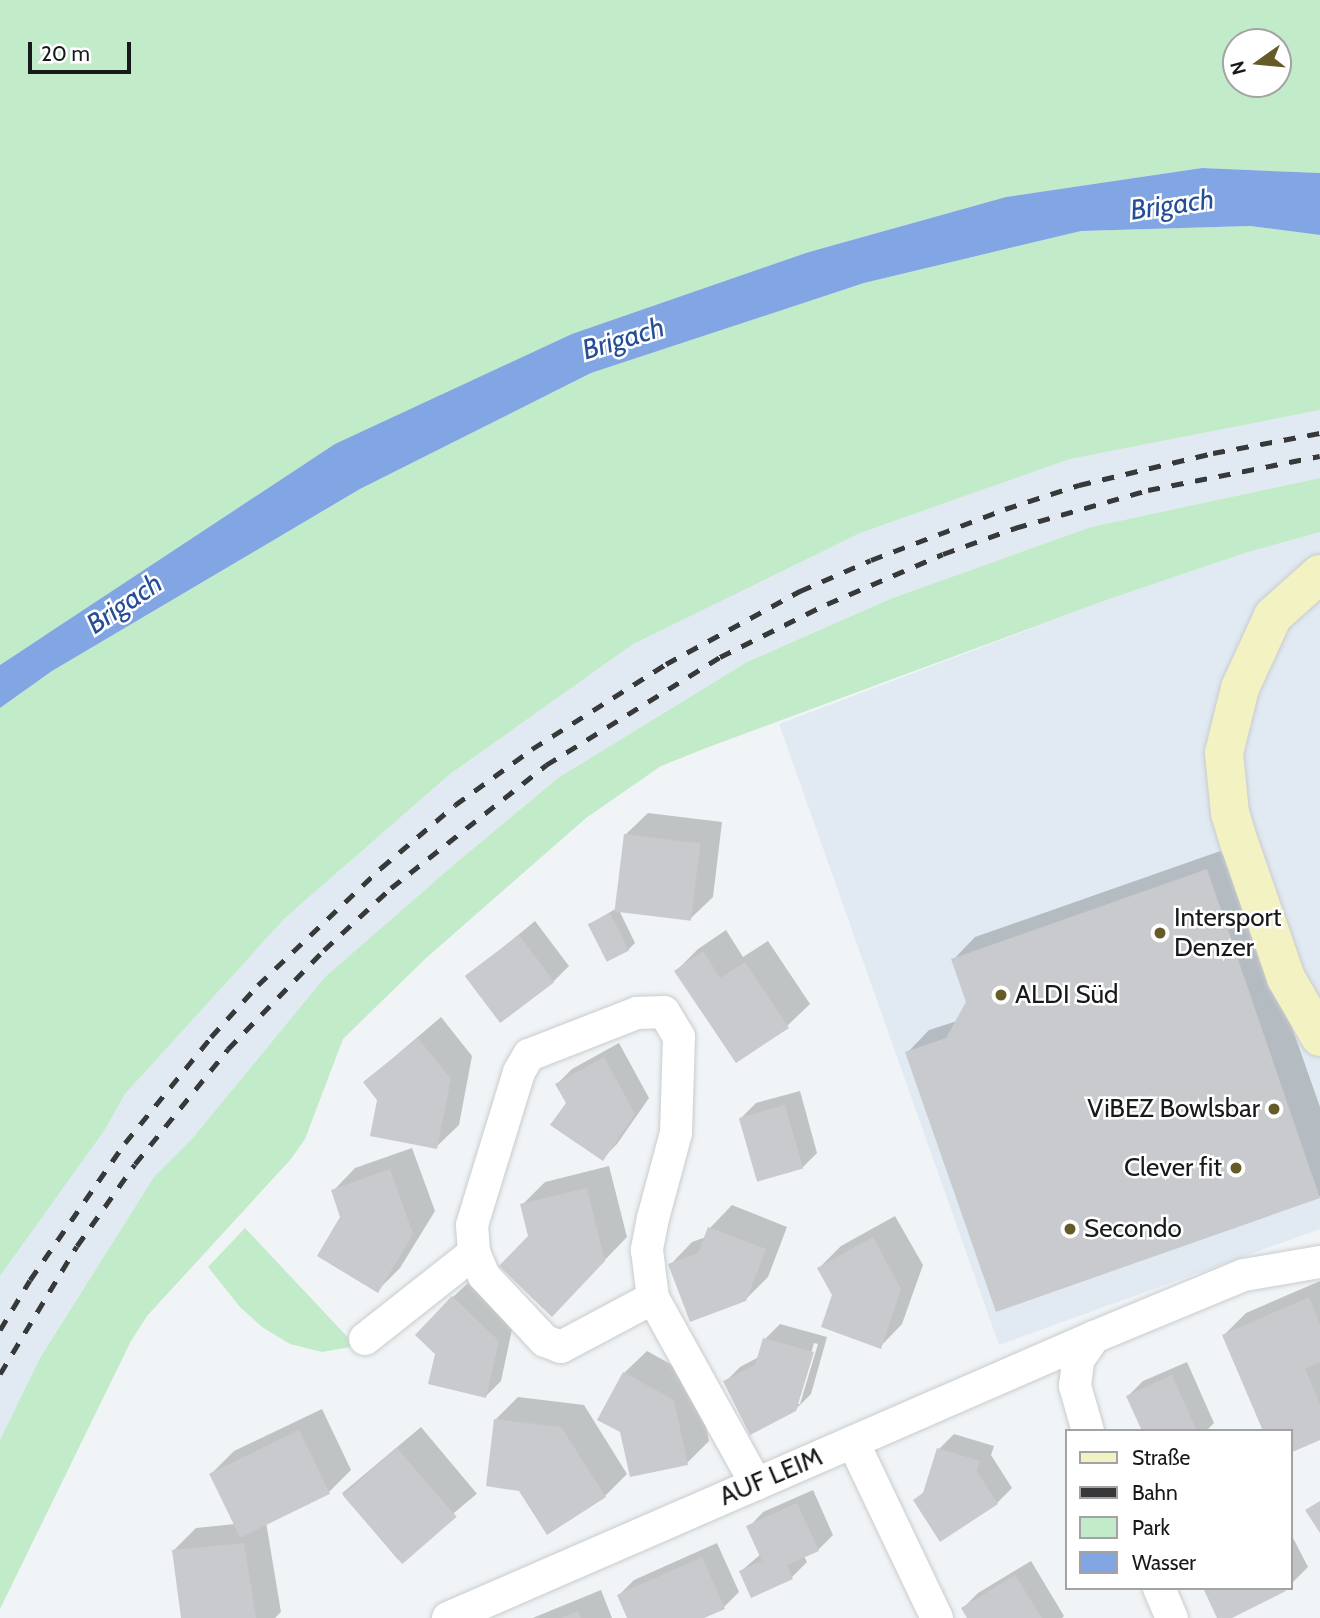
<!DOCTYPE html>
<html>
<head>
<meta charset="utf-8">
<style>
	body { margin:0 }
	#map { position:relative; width:1320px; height:1618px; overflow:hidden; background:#f1f4f6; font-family:Cabin,sans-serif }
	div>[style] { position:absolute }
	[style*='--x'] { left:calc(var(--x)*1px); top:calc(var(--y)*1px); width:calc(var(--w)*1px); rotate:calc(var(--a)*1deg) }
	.built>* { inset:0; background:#e1eaf2 }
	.green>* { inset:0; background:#c1ebc9 }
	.water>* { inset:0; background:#82a5e3 }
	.shadow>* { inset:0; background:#0003; transform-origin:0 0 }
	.building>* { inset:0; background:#c8cacd; transform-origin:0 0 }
	.roads { filter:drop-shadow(0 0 2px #c9ccce) drop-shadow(0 0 2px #c9ccce) }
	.street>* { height:32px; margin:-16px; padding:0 16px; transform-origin:16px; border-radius:16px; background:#fff }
	.secondary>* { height:38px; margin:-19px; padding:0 19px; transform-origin:19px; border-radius:19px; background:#f2f2c3 }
	.rail>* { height:5px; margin-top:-2.5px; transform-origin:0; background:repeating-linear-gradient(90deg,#37383a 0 12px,transparent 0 24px) }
	.dots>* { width:19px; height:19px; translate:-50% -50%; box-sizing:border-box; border:4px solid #fff; border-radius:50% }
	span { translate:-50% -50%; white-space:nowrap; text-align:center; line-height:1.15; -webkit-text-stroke:5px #fff; paint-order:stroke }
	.poi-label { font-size:26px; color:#18191a }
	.left { translate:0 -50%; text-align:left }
	.right { translate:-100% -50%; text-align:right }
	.street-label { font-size:26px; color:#18191a }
	.water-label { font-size:28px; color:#264e97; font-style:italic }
	.legend { position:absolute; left:1065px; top:1429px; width:228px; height:161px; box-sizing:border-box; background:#fff; border:2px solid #a3a3a3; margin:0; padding:9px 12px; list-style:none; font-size:21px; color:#18191a }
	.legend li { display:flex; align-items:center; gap:14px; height:35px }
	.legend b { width:35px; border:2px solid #a3a3a3 }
	.north { position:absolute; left:1222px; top:28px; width:70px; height:70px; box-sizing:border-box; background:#fff; border:2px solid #a3a3a3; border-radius:50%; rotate:255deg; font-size:19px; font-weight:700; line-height:28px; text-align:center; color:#18191a }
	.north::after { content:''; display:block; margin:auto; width:24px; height:32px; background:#655b28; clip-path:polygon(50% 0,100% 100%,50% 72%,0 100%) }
	.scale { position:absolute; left:28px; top:42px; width:103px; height:32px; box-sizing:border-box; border:4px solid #18191a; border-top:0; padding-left:9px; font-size:21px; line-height:24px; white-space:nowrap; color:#18191a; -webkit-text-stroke:5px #fff; paint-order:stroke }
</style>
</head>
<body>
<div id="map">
	<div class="built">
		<i style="clip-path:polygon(1320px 410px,1320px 478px,1091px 527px,890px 599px,747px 662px,558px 778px,457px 862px,325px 977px,192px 1139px,154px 1177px,40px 1358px,0 1440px,0 1276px,104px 1131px,125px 1094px,285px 918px,450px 774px,633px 643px,860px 533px,1070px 459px)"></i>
		<i style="clip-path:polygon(1320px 532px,1320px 1229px,999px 1345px,779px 724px,1112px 598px,1245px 553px)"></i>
	</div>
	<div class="green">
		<i style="clip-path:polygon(evenodd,0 0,1320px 0,1320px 173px,1202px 168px,1006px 197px,809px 252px,42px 637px,0 665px,0 0,1236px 42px,1278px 42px,1278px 84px,1236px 84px,1236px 42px)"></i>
		<i style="clip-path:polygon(1250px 226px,1320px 235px,1320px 410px,1070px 459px,860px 533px,633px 644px,450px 774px,285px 918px,125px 1094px,104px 1131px,0 1276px,0 708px,52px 671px,360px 489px,591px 373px,864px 283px,1081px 231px)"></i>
		<i style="clip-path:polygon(1320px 478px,1320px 532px,1245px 553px,1112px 598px,706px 748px,661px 766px,586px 818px,425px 959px,343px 1039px,305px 1139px,291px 1159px,147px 1316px,131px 1341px,0 1609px,0 1440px,40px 1358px,154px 1177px,192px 1139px,325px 977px,457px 862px,558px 778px,747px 662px,890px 599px,1091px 527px)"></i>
		<i style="clip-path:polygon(245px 1228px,356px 1346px,322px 1352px,290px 1344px,262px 1327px,240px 1307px,208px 1267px)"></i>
	</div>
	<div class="water">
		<i style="clip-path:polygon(1202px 168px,1320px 173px,1320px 235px,1250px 226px,1081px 231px,864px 283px,591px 373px,360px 489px,52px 671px,0 708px,0 665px,335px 444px,572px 334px,809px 252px,1006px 197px)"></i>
	</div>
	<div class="shadow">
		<i style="clip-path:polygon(648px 813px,722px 822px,713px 897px,690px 919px,619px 910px,635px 943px,628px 950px,590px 924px,617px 908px,625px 835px)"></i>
		<i style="clip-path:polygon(1229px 848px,1320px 1107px,1320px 1196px,997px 1310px,907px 1053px,929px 1030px,957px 1021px,968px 1002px,953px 960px,975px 937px)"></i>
		<i style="clip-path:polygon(535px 921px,569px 966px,554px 981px,467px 977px)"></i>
		<i style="clip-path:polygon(726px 930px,743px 957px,768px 941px,810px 1004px,787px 1026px,676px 971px,698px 949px)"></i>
		<i style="clip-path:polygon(441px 1017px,472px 1056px,459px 1125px,436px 1147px,379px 1099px,365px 1082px)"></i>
		<i style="clip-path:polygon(619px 1043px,649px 1098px,617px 1144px,602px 1159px,557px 1084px,572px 1069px)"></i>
		<i style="clip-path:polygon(800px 1091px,817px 1153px,802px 1168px,741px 1118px,756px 1103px)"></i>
		<i style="clip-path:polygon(412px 1148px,435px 1211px,400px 1268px,377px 1291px,333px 1191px,355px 1168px)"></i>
		<i style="clip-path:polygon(609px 1166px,627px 1237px,574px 1292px,530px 1237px,522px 1205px,545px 1182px)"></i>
		<i style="clip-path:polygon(732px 1205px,787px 1227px,768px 1277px,745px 1300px,670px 1265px,692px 1242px,706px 1237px,710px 1228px)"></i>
		<i style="clip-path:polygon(895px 1216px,923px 1265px,902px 1324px,880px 1347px,834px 1295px,819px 1268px,841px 1246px)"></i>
		<i style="clip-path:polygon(1320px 1281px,1320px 1438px,1290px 1431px,1224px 1335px,1246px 1313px)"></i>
		<i style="clip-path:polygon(468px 1283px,513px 1325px,501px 1381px,486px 1396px,453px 1297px)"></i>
		<i style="clip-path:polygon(evenodd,780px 1324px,827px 1337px,811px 1394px,795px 1410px,725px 1382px,740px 1367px,759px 1357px,765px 1339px,780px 1324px,814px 1343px,818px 1344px,800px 1404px,796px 1404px,814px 1343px)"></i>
		<i style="clip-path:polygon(647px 1351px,696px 1378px,709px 1441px,687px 1463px,624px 1373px)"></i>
		<i style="clip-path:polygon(1187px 1362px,1214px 1423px,1206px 1431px,1144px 1431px,1128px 1396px,1143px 1381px)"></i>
		<i style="clip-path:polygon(518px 1397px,584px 1405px,627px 1474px,605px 1496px,496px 1419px)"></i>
		<i style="clip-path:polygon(322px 1409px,351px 1470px,329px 1492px,266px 1522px,281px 1612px,275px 1618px,183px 1618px,174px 1550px,196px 1528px,235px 1524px,211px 1474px,234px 1451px)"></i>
		<i style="left:421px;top:1427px;width:87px;height:103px;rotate:50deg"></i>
		<i style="clip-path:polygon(954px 1434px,994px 1446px,991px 1455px,1012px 1488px,997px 1503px,941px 1540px,915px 1500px,927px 1489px,939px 1449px)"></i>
		<i style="clip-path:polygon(813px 1490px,833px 1535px,818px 1550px,804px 1556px,807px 1562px,792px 1577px,741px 1571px,761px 1554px,749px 1527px,763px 1512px)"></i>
		<i style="clip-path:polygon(1290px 1532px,1308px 1567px,1290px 1585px)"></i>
		<i style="clip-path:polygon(717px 1543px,739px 1592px,724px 1607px,700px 1618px,629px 1618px,619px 1595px,634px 1580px)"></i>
		<i style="clip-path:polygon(1031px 1561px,1064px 1616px,1062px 1618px,969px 1618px,963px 1608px,978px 1593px)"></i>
		<i style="clip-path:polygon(601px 1590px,612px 1618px,533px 1618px,535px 1617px)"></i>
	</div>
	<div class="building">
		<i style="left:624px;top:834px;width:77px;height:78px;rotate:7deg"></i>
		<i style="clip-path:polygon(1207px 869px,1320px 1198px,996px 1312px,905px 1052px,946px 1038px,966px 1002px,951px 959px)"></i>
		<i style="left:610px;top:913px;width:42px;height:25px;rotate:63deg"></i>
		<i style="left:519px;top:935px;width:59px;height:68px;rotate:53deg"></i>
		<i style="clip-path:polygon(703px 951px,720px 978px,745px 962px,789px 1028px,736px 1063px,674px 971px)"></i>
		<i style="clip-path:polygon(418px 1038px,451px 1079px,437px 1149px,370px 1136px,377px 1100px,363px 1082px)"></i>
		<i style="clip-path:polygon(604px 1057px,635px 1114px,603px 1161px,550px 1125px,566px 1103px,555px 1084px)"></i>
		<i style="left:785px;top:1105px;width:66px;height:48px;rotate:74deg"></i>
		<i style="clip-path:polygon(390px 1169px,413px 1234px,378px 1293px,317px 1256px,340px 1217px,331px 1190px)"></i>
		<i style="clip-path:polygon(587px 1188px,605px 1261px,552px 1317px,499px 1266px,528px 1236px,520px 1204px)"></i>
		<i style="clip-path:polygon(708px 1227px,766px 1249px,746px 1301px,690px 1322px,668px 1264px,698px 1253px)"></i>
		<i style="clip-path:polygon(873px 1237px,901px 1289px,881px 1349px,821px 1327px,832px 1295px,817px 1268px)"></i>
		<i style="clip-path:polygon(452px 1296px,499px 1341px,486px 1398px,428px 1384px,435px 1354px,415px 1335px)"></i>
		<i style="clip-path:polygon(1309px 1297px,1320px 1324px,1320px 1362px,1305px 1369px,1320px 1404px,1320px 1440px,1290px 1453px,1290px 1431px,1263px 1431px,1222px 1335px)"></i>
		<i style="clip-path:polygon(763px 1338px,814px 1352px,796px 1411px,750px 1435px,723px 1381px,755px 1365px)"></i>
		<i style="clip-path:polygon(623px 1372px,674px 1400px,688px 1465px,630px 1477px,620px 1432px,597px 1420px)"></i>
		<i style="clip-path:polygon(1172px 1375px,1197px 1431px,1142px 1431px,1126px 1396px)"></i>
		<i style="clip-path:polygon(494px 1419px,561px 1427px,606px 1497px,547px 1535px,519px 1491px,486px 1486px)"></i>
		<i style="left:299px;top:1430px;width:71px;height:100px;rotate:64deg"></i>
		<i style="left:397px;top:1448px;width:91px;height:72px;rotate:49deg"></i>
		<i style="clip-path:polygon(937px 1448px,980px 1461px,977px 1471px,998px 1504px,940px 1542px,913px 1500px,923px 1493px)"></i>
		<i style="clip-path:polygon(1320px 1501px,1320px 1533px,1305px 1510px)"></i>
		<i style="clip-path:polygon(797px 1503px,819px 1551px,787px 1565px,793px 1579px,751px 1598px,739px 1571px,762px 1561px,746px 1526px)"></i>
		<i style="clip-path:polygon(244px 1543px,256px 1618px,181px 1618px,172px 1550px)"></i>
		<i style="clip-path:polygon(702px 1557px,725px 1609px,704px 1618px,627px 1618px,617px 1595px)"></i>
		<i style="clip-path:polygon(1015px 1575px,1042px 1618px,967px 1618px,961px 1608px)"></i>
		<i style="clip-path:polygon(1203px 1588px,1285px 1588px,1286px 1591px,1232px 1618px,1217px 1618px)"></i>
		<i style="clip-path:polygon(578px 1611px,581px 1618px,562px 1618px)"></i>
	</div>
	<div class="roads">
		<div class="street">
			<i style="--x:653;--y:1298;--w:104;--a:152"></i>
			<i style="--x:561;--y:1347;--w:17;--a:-159"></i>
			<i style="--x:545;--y:1341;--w:89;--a:-133.2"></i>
			<i style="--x:484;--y:1276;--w:25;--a:-113"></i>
			<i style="--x:474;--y:1253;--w:28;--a:-94"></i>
			<i style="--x:472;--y:1225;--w:160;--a:-72.9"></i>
			<i style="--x:519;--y:1072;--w:20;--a:-60"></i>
			<i style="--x:529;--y:1055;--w:116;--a:-21.3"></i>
			<i style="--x:637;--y:1013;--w:27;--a:-2"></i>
			<i style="--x:664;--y:1012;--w:29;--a:59"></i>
			<i style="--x:679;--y:1037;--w:96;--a:91.8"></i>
			<i style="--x:676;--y:1133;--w:88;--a:105.1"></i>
			<i style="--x:653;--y:1218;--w:33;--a:101"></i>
			<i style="--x:647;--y:1250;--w:48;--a:82.9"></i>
			<i style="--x:653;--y:1298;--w:213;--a:61"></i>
			<i style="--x:365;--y:1339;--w:139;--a:-38.3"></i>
			<i style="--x:1088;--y:1431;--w:47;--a:-106.1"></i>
			<i style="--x:1075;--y:1386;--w:26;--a:-83"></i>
			<i style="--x:1078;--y:1360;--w:28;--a:-55"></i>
			<i style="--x:1094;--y:1337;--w:162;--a:-22.5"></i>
			<i style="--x:1244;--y:1275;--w:77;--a:-9.7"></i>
			<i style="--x:853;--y:1442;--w:195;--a:64.5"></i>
			<i style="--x:1159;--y:1588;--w:33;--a:67"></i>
			<i style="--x:448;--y:1618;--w:704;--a:-23.51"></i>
		</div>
		<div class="secondary">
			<i style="--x:1320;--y:574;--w:63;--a:138.2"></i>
			<i style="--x:1273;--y:616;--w:79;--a:114.6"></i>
			<i style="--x:1240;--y:688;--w:67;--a:103.8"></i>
			<i style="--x:1224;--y:753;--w:60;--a:84.3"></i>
			<i style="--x:1230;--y:813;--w:34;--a:73"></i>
			<i style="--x:1240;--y:845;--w:141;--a:70.9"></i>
			<i style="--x:1286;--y:978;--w:68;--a:60"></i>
		</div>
	</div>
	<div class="rail">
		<i style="--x:0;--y:1330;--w:58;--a:-59"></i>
		<i style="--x:30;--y:1280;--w:167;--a:-55.3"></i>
		<i style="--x:125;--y:1143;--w:136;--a:-50.9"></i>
		<i style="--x:211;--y:1037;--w:70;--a:-47.9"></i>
		<i style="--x:258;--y:985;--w:170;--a:-43.6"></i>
		<i style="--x:381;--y:868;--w:97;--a:-40.4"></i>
		<i style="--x:455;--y:805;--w:95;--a:-36"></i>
		<i style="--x:532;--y:749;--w:159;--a:-32.4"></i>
		<i style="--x:666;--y:664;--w:153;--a:-28.6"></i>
		<i style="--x:800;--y:591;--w:77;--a:-23.6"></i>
		<i style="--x:871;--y:560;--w:143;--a:-20.8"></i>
		<i style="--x:1005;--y:509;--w:78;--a:-18"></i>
		<i style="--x:1079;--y:485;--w:138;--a:-13.4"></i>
		<i style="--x:1213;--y:453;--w:109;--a:-10.6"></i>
		<i style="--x:0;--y:1374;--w:149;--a:-59"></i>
		<i style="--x:77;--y:1246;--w:100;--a:-54.7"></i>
		<i style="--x:135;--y:1164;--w:148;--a:-51"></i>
		<i style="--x:228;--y:1049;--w:138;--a:-45.9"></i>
		<i style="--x:324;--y:950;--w:91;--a:-42.8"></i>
		<i style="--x:391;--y:888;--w:198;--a:-38.4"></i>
		<i style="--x:546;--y:765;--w:205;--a:-31.8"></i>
		<i style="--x:720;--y:657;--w:119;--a:-26.4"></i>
		<i style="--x:827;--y:604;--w:126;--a:-23.3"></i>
		<i style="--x:943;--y:554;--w:77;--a:-19.9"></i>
		<i style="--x:1015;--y:528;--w:138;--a:-15.9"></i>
		<i style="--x:1148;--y:490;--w:175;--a:-11.2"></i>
	</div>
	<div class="dots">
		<i style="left:1160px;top:933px;background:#655b28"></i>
		<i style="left:1001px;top:995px;background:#655b28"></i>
		<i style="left:1274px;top:1109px;background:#655b28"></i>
		<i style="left:1236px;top:1168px;background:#655b28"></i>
		<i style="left:1070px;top:1229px;background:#655b28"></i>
	</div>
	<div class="poi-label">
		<span class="left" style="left:1174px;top:933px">Intersport<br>Denzer</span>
		<span class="left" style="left:1015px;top:995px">ALDI Süd</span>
		<span class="right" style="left:1260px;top:1109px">ViBEZ Bowlsbar</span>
		<span class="right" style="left:1222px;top:1168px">Clever fit</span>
		<span class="left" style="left:1084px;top:1229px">Secondo</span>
	</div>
	<div class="street-label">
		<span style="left:771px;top:1477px;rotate:-23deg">AUF LEIM</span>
	</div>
	<div class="water-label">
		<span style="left:1172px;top:204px;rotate:-8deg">Brigach</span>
		<span style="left:623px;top:338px;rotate:-17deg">Brigach</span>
		<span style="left:124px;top:603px;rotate:-34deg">Brigach</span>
	</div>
	<ul class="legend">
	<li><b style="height:9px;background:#f2f2c3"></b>Straße</li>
	<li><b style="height:9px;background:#37383a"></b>Bahn</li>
	<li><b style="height:19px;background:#c1ebc9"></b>Park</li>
	<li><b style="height:19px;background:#82a5e3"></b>Wasser</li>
	</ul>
	<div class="north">N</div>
	<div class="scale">20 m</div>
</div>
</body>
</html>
